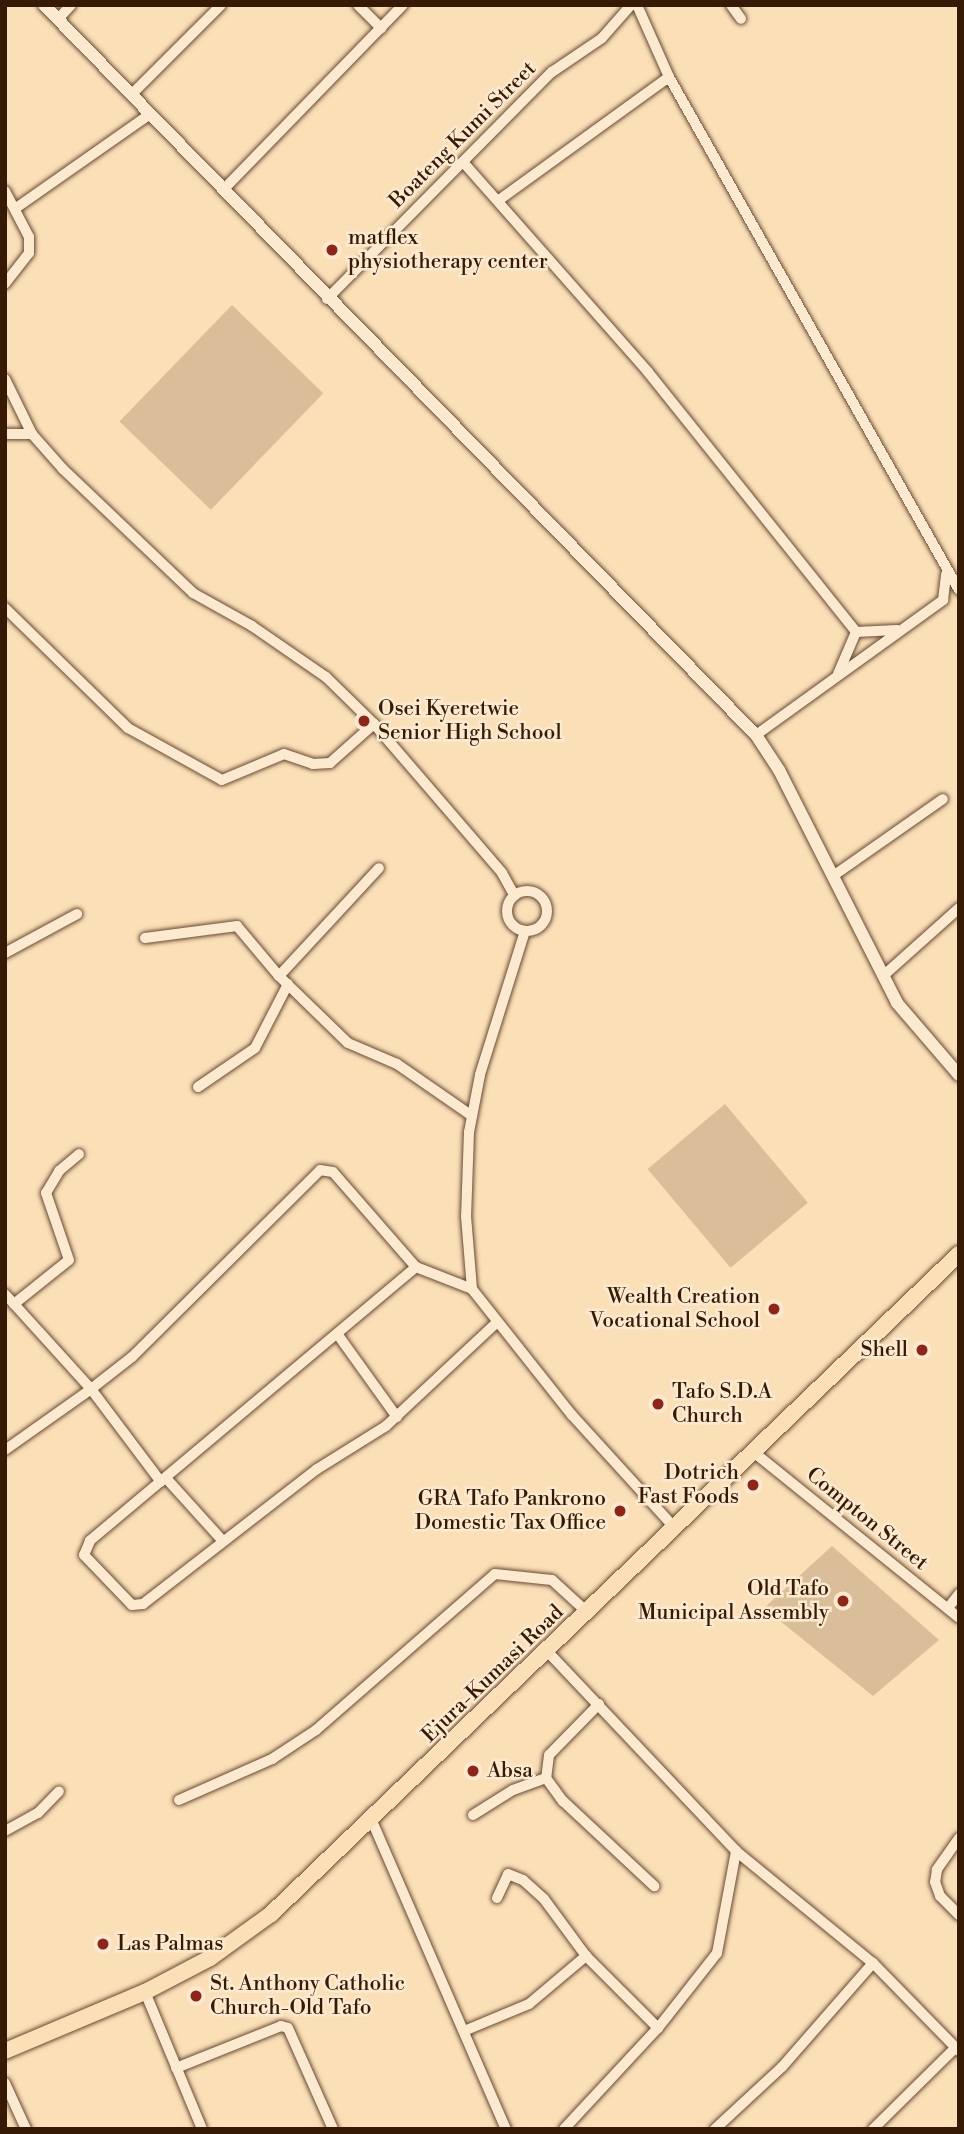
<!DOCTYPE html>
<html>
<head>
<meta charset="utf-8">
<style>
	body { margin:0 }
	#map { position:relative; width:964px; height:2134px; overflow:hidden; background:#fbdfb7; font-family:"Libre Bodoni",serif }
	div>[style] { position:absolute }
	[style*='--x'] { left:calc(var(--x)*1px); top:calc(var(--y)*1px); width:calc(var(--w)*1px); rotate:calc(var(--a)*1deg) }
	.green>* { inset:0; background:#dabe99; transform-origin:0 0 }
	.roads { filter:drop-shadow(0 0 2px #684b32) drop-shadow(0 0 2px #684b32) }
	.minor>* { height:10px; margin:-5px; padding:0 5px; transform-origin:5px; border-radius:5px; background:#fcead0 }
	.minor>.ring { margin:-5px; padding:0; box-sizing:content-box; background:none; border:10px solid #fcead0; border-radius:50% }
	.tertiary>* { height:12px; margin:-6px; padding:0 6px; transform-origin:6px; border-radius:6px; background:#fcead0 }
	.primary>* { height:16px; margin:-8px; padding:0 8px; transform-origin:8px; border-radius:8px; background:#fbdfb7 }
	.dots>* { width:19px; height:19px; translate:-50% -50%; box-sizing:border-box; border:4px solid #fcead0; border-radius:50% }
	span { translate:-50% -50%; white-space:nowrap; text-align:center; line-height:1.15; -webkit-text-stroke:5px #fcead0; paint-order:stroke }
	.street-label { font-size:21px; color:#371a05 }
	.poi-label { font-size:21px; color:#371a05 }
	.left { translate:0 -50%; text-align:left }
	.right { translate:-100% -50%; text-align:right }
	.frame { position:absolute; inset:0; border:7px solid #371a05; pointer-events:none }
</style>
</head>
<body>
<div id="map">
	<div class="green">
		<i style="left:232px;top:305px;width:127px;height:162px;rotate:44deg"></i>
		<i style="left:725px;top:1104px;width:129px;height:101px;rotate:50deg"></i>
		<i style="clip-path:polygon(832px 1546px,939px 1640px,873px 1696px,764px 1608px)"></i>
	</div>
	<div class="roads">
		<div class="minor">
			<i style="--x:358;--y:5;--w:33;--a:45"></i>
			<i style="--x:637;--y:5;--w:79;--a:66"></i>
			<i style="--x:669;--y:77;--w:589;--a:60.52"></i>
			<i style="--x:731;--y:5;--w:17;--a:54"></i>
			<i style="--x:58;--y:19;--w:19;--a:-47"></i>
			<i style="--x:131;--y:95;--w:127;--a:-45"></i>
			<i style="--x:463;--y:162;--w:280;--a:48.6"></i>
			<i style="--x:648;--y:372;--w:333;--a:51.3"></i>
			<i style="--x:223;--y:190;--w:258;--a:-45.8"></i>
			<i style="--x:5;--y:191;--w:52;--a:62.4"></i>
			<i style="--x:29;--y:237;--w:16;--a:90"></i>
			<i style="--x:29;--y:253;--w:39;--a:128"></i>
			<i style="--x:499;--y:200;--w:210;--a:-35.9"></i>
			<i style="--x:16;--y:208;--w:164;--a:-35"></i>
			<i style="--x:327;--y:299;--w:320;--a:-45.3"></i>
			<i style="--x:552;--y:72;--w:60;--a:-34.2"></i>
			<i style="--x:602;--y:38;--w:44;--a:-48.7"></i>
			<i style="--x:5;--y:379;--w:61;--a:63.9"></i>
			<i style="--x:32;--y:434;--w:47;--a:48.5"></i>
			<i style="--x:63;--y:469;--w:180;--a:43.6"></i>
			<i style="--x:193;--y:593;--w:68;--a:29.2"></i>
			<i style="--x:252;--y:626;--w:90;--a:34.6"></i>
			<i style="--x:326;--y:677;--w:67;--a:44.4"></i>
			<i style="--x:374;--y:724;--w:196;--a:49.3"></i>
			<i style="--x:502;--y:873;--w:26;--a:61"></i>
			<i style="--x:5;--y:434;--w:27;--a:0"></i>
			<i style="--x:5;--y:608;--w:172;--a:44.3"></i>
			<i style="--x:128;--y:728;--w:107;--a:29"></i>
			<i style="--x:222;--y:780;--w:67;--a:-22.8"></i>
			<i style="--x:284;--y:754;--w:31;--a:19"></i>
			<i style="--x:313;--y:764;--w:17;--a:-3"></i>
			<i style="--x:330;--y:763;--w:59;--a:-41.6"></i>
			<i style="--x:856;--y:632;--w:41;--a:-2.8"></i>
			<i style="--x:838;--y:674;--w:46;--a:-66.8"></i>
			<i style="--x:756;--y:735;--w:231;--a:-35.8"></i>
			<i style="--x:943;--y:600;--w:26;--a:-83"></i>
			<i style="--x:833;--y:876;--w:134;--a:-35"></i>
			<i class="ring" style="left:507px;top:891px;width:30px;height:30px"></i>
			<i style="--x:525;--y:931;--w:151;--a:107.4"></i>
			<i style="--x:480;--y:1075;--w:58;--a:100.9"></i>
			<i style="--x:469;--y:1132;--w:84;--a:92"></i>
			<i style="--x:466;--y:1216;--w:73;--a:85.3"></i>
			<i style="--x:472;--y:1289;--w:161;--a:51.6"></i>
			<i style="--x:572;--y:1415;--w:151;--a:47.7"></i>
			<i style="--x:145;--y:938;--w:93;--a:-7.4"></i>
			<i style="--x:237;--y:926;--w:65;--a:50"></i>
			<i style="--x:279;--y:976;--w:96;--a:44.2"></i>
			<i style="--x:348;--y:1043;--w:53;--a:23.2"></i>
			<i style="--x:397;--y:1064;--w:91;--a:34.7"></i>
			<i style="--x:5;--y:953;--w:82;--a:-28.4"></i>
			<i style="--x:279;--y:976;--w:147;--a:-47.2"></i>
			<i style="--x:883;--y:976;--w:102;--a:-41.8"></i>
			<i style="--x:198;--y:1087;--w:69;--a:-34.4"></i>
			<i style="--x:255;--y:1048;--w:72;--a:-62.7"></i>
			<i style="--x:416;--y:1267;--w:426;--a:140"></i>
			<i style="--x:90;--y:1541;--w:15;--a:113"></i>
			<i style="--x:84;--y:1555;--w:69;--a:46.2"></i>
			<i style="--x:132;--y:1605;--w:11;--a:-5"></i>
			<i style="--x:143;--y:1604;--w:220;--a:-37.8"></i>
			<i style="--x:317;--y:1469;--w:81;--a:-31.9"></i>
			<i style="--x:386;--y:1426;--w:149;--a:-43.1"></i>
			<i style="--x:5;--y:1294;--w:128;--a:47.8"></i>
			<i style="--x:91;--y:1389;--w:52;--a:-38"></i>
			<i style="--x:132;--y:1357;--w:265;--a:-44.8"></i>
			<i style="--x:320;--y:1170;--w:13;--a:9"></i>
			<i style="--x:333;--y:1172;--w:126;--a:48.9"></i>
			<i style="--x:416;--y:1267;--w:60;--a:21.4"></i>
			<i style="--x:14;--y:1304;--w:70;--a:-38.7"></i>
			<i style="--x:69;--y:1260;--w:71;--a:-108.9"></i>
			<i style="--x:46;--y:1193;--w:26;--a:-59"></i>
			<i style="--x:59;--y:1171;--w:26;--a:-40"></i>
			<i style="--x:338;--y:1335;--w:101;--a:54.3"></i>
			<i style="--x:5;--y:1450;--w:105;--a:-35.3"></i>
			<i style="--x:91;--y:1389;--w:116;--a:53"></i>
			<i style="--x:751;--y:1450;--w:267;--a:38.9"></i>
			<i style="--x:166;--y:1478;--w:84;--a:47.9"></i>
			<i style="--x:948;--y:1608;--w:18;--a:-52"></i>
			<i style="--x:547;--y:1651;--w:275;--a:46.6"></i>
			<i style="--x:736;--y:1851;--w:177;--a:39.3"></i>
			<i style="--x:873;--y:1963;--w:123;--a:45.7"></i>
			<i style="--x:599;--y:1704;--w:71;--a:134.4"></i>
			<i style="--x:549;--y:1755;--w:23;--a:97"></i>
			<i style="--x:546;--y:1778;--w:29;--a:54"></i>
			<i style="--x:563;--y:1801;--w:125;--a:43"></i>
			<i style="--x:179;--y:1800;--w:102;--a:-23.8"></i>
			<i style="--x:272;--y:1759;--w:53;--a:-33.4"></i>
			<i style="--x:316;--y:1730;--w:237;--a:-41.1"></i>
			<i style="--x:495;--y:1574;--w:57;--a:6"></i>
			<i style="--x:552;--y:1580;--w:47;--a:42.4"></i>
			<i style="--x:473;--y:1815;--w:47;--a:-32"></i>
			<i style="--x:513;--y:1790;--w:35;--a:-20"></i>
			<i style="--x:372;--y:1821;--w:336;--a:66.5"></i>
			<i style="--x:5;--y:1831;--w:38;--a:-29"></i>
			<i style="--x:38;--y:1813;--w:30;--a:-46"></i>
			<i style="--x:959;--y:1838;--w:39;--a:125"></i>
			<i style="--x:937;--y:1870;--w:12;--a:99"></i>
			<i style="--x:935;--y:1882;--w:15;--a:70"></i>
			<i style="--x:940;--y:1896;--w:27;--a:45"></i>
			<i style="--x:497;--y:1898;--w:26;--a:-65"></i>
			<i style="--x:508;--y:1874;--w:16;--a:22"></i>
			<i style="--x:523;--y:1880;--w:28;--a:42"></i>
			<i style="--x:544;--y:1899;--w:71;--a:53.6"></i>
			<i style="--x:145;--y:1992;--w:148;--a:67.4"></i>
			<i style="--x:464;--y:2031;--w:70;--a:-22.6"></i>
			<i style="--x:529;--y:2004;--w:75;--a:-40.1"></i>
			<i style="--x:586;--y:1956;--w:102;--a:45"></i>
			<i style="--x:176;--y:2068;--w:113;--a:-21.8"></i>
			<i style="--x:281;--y:2026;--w:7;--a:16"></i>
			<i style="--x:288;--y:2028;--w:111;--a:66"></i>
			<i style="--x:5;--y:2083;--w:51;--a:65.5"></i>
			<i style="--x:564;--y:2129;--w:138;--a:-47.1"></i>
			<i style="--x:658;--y:2028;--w:95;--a:-51.8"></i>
			<i style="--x:717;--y:1953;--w:104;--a:-79.4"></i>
			<i style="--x:715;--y:2129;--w:91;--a:-42.8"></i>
			<i style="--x:782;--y:2067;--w:138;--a:-48.8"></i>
			<i style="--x:873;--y:2129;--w:115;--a:-44.6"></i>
		</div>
		<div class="tertiary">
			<i style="--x:44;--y:5;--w:1020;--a:45.72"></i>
			<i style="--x:756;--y:735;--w:42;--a:56.7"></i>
			<i style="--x:779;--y:770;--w:261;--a:63.1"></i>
			<i style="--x:897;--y:1003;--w:95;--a:49.3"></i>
		</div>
		<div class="primary">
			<i style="--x:5;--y:2051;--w:152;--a:-22.9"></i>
			<i style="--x:145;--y:1992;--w:73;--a:-27.6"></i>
			<i style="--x:210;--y:1958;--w:75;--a:-35.8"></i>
			<i style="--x:271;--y:1914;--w:953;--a:-43.81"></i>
		</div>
	</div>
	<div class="dots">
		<i style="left:332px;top:250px;background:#8f2418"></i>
		<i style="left:364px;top:721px;background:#8f2418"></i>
		<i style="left:774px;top:1309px;background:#8f2418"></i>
		<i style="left:922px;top:1350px;background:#8f2418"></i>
		<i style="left:658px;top:1404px;background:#8f2418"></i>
		<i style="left:753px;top:1485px;background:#8f2418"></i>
		<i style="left:620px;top:1511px;background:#8f2418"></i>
		<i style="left:843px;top:1601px;background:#8f2418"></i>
		<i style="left:473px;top:1771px;background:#8f2418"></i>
		<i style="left:103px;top:1944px;background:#8f2418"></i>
		<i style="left:196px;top:1996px;background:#8f2418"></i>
	</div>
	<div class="street-label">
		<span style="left:463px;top:135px;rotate:-45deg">Boateng Kumi Street</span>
		<span style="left:867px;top:1519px;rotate:39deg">Compton Street</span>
		<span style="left:493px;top:1674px;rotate:-44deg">Ejura-Kumasi Road</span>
	</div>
	<div class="poi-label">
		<span class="left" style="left:348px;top:250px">matflex<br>physiotherapy center</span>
		<span class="left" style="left:378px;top:721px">Osei Kyeretwie<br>Senior High School</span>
		<span class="right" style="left:760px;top:1309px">Wealth Creation<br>Vocational School</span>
		<span class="right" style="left:908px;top:1350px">Shell</span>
		<span class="left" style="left:672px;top:1404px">Tafo S.D.A<br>Church</span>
		<span class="right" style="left:739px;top:1485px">Dotrich<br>Fast Foods</span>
		<span class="right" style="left:606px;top:1511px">GRA Tafo Pankrono<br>Domestic Tax Office</span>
		<span class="right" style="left:829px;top:1601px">Old Tafo<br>Municipal Assembly</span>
		<span class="left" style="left:487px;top:1771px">Absa</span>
		<span class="left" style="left:117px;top:1944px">Las Palmas</span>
		<span class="left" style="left:210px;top:1996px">St. Anthony Catholic<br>Church-Old Tafo</span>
	</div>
	<div class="frame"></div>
</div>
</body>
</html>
